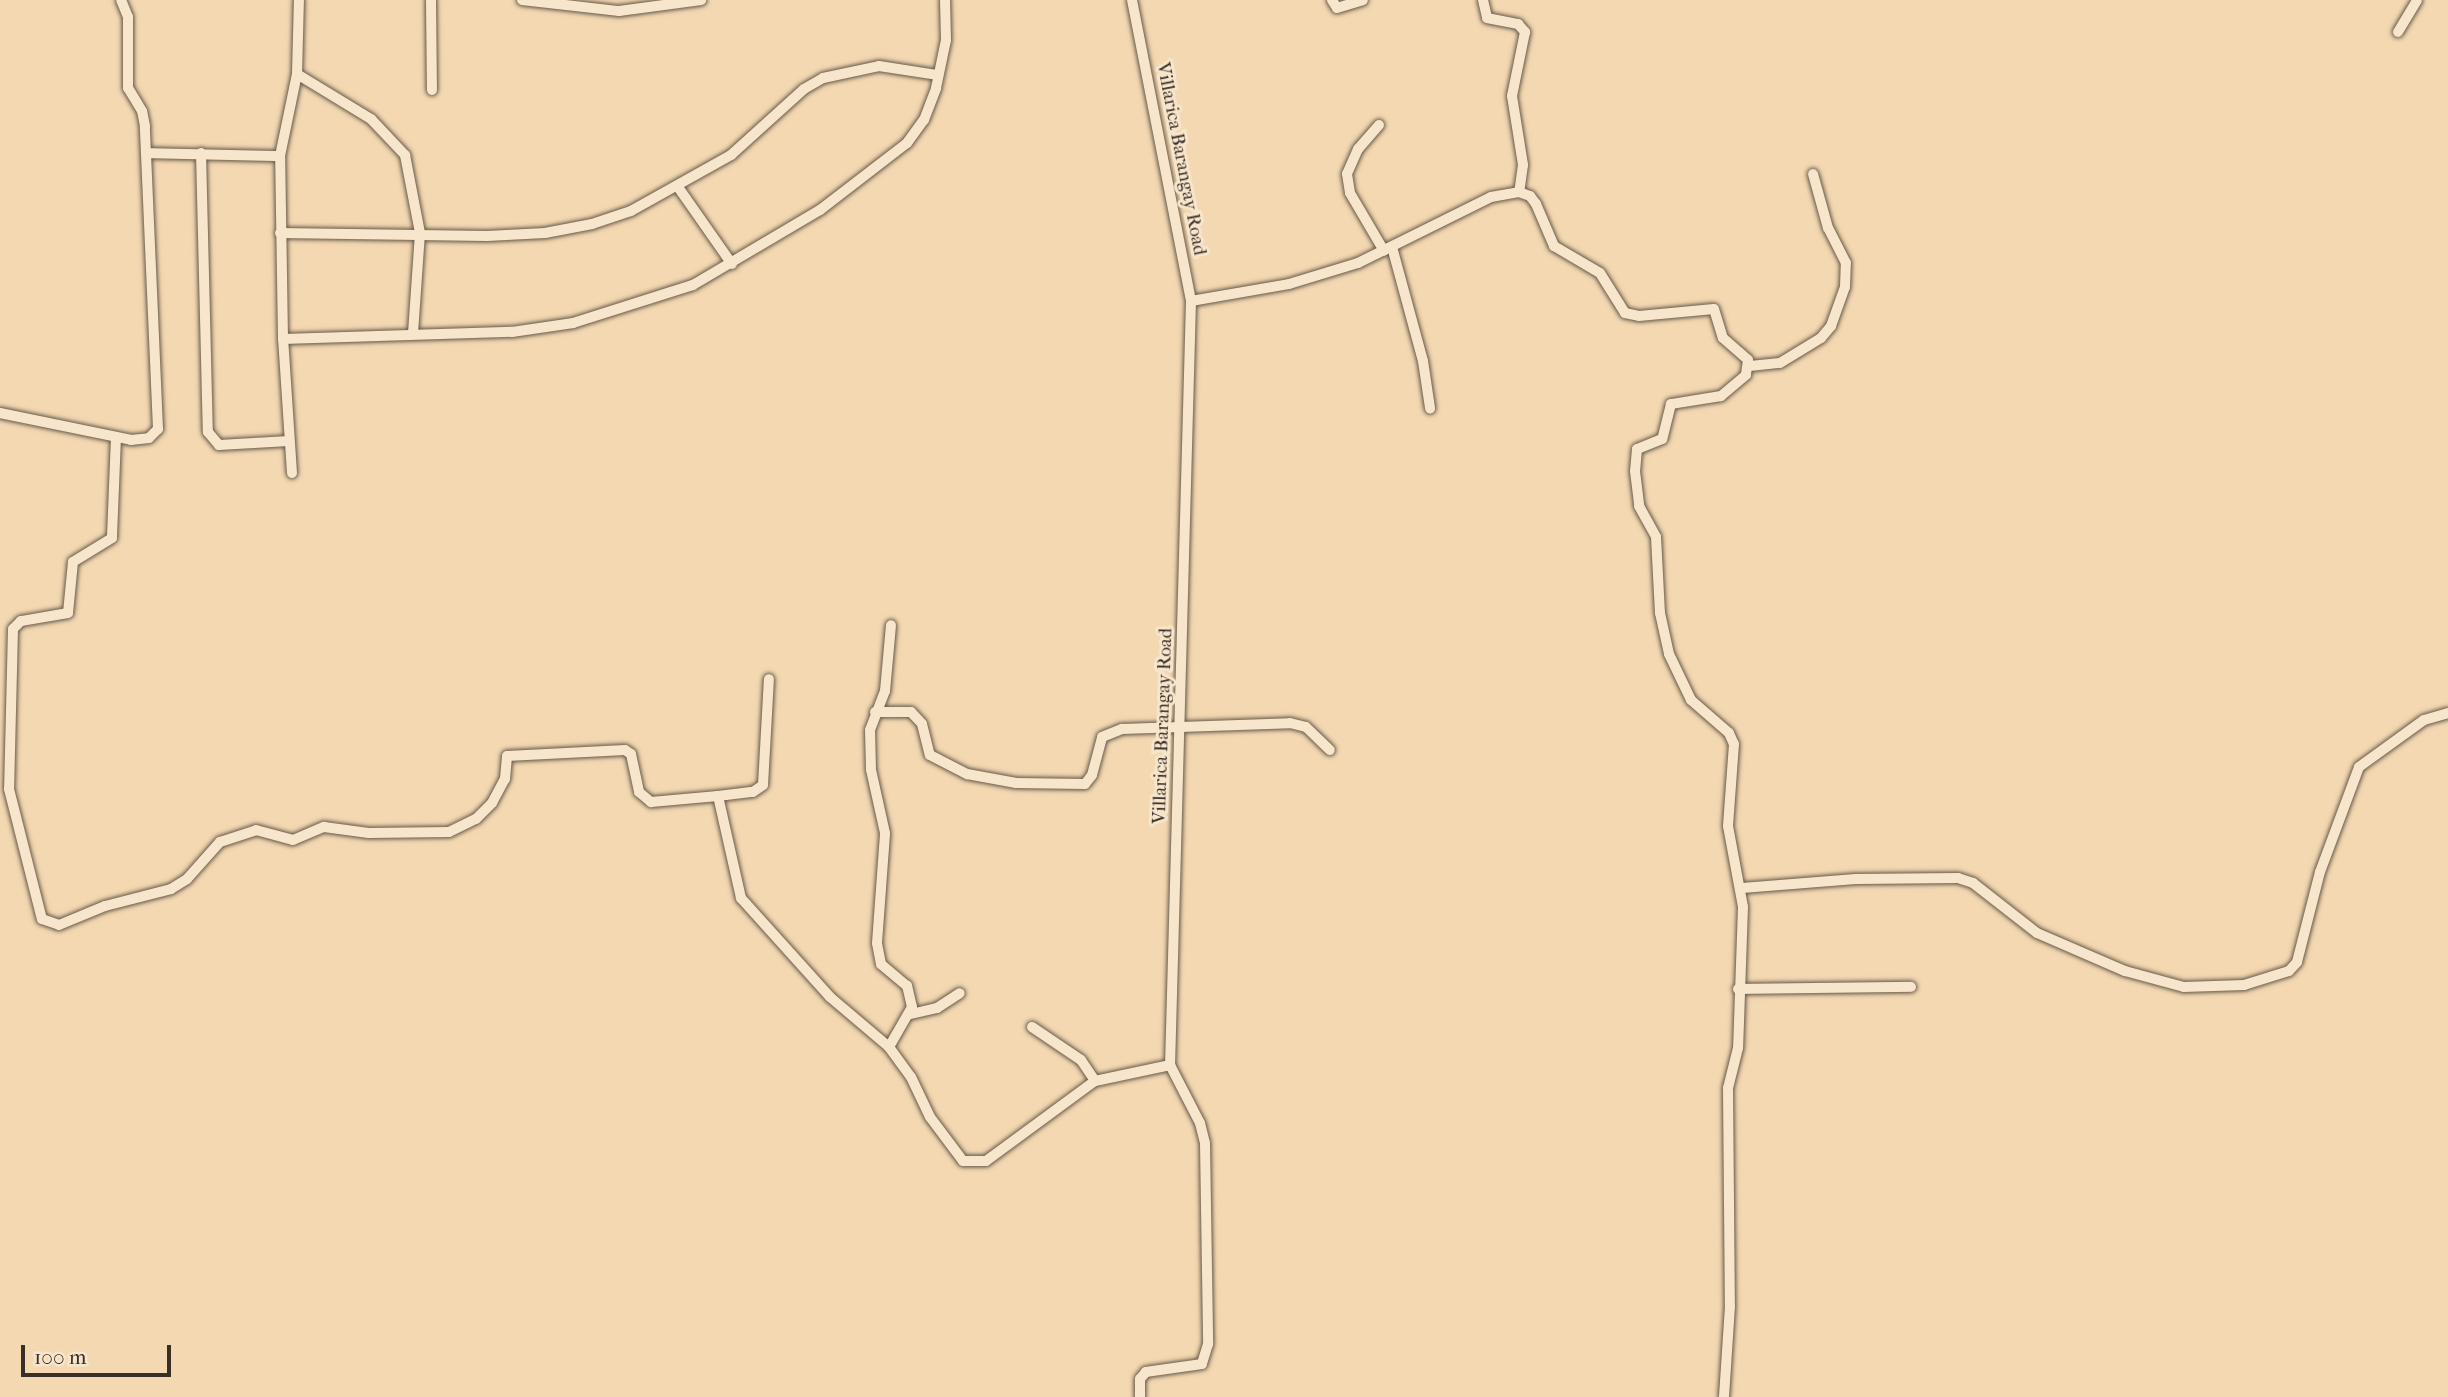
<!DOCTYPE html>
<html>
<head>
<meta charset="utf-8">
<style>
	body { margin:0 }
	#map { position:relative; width:2448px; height:1397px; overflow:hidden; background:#f3d8b1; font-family:"IM FELL French Canon",serif }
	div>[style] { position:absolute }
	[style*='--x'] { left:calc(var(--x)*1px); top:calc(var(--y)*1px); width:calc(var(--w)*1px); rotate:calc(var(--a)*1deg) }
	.roads { filter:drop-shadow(0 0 2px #68594a) drop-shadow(0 0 2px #68594a) }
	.minor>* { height:10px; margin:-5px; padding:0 5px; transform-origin:5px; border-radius:5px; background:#f7e6cc }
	span { translate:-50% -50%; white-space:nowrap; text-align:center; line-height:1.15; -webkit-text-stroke:6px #f7e6cc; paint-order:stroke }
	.street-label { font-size:19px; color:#3a2f27 }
	.scale { position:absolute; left:21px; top:1345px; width:150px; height:32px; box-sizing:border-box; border:4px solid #3a2f27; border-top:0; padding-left:9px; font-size:21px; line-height:24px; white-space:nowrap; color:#3a2f27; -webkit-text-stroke:5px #f7e6cc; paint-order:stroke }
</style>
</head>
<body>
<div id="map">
	<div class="roads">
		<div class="minor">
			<i style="--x:431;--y:0;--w:90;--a:89.4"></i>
			<i style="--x:522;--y:0;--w:98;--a:6.5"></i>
			<i style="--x:619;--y:11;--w:83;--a:-7.6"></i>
			<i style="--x:1132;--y:0;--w:307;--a:78.9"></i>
			<i style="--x:1191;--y:301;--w:764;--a:91.57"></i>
			<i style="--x:1170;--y:1065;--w:65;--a:62.7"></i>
			<i style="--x:1200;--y:1123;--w:21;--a:76"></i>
			<i style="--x:1205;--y:1143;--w:201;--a:89.1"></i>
			<i style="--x:1208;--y:1344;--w:21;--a:107"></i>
			<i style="--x:1202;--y:1364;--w:57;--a:171.9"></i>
			<i style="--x:1146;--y:1372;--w:9;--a:131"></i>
			<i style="--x:1140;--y:1379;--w:18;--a:90"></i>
			<i style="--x:1332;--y:0;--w:9;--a:58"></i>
			<i style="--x:1337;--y:8;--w:27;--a:-17"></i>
			<i style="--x:1483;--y:0;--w:18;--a:77"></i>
			<i style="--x:1487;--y:18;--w:32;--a:11"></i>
			<i style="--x:1518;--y:24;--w:11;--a:49"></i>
			<i style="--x:1525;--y:32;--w:65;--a:101.5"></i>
			<i style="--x:1512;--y:96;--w:70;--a:80.9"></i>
			<i style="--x:1523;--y:165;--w:27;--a:98"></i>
			<i style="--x:2398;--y:32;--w:37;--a:-59"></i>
			<i style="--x:297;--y:74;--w:87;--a:31.3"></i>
			<i style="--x:371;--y:119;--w:50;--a:46.6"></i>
			<i style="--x:405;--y:155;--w:79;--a:79.1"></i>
			<i style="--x:420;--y:233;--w:101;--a:94"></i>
			<i style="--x:1379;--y:125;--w:32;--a:131"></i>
			<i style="--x:1358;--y:149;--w:27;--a:114"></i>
			<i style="--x:1347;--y:174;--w:19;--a:81"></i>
			<i style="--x:1350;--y:193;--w:67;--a:59.6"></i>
			<i style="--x:147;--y:153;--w:133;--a:1.3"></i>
			<i style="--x:201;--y:153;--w:279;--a:88.6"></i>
			<i style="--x:208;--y:432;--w:17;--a:50"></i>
			<i style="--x:219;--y:445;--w:70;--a:-3.3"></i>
			<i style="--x:678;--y:187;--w:94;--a:55"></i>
			<i style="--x:280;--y:233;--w:207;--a:0.8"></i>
			<i style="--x:487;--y:236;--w:58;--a:-3"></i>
			<i style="--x:545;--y:233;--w:48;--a:-10.8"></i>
			<i style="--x:592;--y:224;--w:41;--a:-18.4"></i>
			<i style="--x:631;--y:211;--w:115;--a:-29.2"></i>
			<i style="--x:731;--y:155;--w:98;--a:-42.1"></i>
			<i style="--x:804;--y:89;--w:22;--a:-30"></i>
			<i style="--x:823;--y:78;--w:57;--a:-12.1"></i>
			<i style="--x:879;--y:66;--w:60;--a:8.7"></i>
			<i style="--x:1392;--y:247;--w:118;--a:74.8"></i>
			<i style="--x:1423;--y:361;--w:48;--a:81.5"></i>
			<i style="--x:1191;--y:301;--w:99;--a:-9.8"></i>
			<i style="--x:1289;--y:284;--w:72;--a:-16.9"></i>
			<i style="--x:1358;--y:263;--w:148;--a:-26.4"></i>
			<i style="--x:1491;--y:197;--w:28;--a:-10"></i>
			<i style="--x:1519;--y:192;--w:12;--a:20"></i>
			<i style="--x:1530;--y:196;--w:10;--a:53"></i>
			<i style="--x:1536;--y:204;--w:46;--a:66.8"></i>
			<i style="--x:1554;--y:246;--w:53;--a:30.4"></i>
			<i style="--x:1600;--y:273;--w:47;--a:58"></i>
			<i style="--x:1625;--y:313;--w:14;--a:12"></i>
			<i style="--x:1639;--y:316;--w:75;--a:-5.3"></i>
			<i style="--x:1714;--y:309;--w:30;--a:73"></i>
			<i style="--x:1723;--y:338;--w:33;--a:41"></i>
			<i style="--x:1748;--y:360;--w:15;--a:98"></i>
			<i style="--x:1746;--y:375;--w:33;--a:140"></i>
			<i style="--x:1721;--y:396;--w:51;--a:170.9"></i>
			<i style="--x:1671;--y:404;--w:36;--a:104"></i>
			<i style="--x:1662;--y:439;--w:27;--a:158"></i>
			<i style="--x:1637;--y:449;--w:22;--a:95"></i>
			<i style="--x:1635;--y:471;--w:35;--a:83"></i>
			<i style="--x:1639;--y:506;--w:35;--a:61"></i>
			<i style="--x:1656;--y:537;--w:76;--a:87"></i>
			<i style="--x:1660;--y:613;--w:42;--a:77.6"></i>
			<i style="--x:1669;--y:654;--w:51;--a:64.4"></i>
			<i style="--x:1691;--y:700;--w:50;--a:41"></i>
			<i style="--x:1729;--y:733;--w:12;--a:66"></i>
			<i style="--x:1734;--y:744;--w:82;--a:94.2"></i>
			<i style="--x:1728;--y:826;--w:82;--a:79.5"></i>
			<i style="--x:1743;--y:907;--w:141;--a:92"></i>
			<i style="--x:1738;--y:1048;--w:41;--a:104"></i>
			<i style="--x:1728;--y:1088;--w:218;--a:89.5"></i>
			<i style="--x:1730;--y:1306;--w:91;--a:93.8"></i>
			<i style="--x:283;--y:339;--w:229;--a:-1.8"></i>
			<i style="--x:512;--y:332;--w:62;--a:-8.4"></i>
			<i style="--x:573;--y:323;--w:126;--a:-17.6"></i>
			<i style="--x:693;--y:285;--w:147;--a:-30.6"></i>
			<i style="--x:820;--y:210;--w:110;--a:-37.6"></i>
			<i style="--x:907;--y:143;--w:29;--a:-54"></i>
			<i style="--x:924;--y:120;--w:34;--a:-69"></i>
			<i style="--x:936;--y:88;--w:49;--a:-78.2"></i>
			<i style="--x:946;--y:40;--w:40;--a:-91.4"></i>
			<i style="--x:1750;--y:366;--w:30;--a:-6"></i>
			<i style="--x:1780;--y:363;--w:48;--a:-31.4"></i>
			<i style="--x:1821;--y:338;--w:16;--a:-50"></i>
			<i style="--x:1831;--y:326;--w:41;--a:-70.3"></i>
			<i style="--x:1845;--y:287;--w:24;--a:-88"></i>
			<i style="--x:1846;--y:263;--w:39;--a:-117"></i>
			<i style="--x:1828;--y:228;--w:56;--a:-105.5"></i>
			<i style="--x:0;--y:413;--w:134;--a:11.6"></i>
			<i style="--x:131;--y:440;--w:18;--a:-6"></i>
			<i style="--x:149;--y:438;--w:13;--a:-45"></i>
			<i style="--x:158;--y:429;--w:303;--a:-92.5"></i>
			<i style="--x:145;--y:126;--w:15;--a:-101"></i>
			<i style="--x:142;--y:111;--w:27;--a:-121"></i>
			<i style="--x:128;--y:88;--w:71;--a:-90"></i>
			<i style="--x:128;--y:17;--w:18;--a:-112"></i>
			<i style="--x:116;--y:437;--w:101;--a:92.3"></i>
			<i style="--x:112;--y:538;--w:46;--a:148.4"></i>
			<i style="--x:73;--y:562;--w:51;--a:95.6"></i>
			<i style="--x:68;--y:613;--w:48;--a:170.3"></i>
			<i style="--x:21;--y:621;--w:11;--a:135"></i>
			<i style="--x:13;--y:629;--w:160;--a:91.4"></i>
			<i style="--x:9;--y:789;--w:134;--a:75.8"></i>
			<i style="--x:42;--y:919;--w:18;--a:19"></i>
			<i style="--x:59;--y:925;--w:50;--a:-22.4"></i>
			<i style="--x:105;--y:906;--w:68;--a:-14.4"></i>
			<i style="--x:171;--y:889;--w:19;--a:-32"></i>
			<i style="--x:187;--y:879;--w:50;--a:-48.3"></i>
			<i style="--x:220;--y:842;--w:38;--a:-18"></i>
			<i style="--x:256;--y:830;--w:38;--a:15"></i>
			<i style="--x:293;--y:840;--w:34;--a:-23"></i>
			<i style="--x:324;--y:827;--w:45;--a:7.6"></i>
			<i style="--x:369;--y:833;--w:80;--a:-0.7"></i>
			<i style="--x:449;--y:832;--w:30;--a:-26"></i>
			<i style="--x:476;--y:819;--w:23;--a:-45"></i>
			<i style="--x:492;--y:803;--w:27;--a:-62"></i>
			<i style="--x:505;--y:779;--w:23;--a:-85"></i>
			<i style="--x:507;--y:756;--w:118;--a:-2.9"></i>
			<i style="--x:625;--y:750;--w:7;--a:34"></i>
			<i style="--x:631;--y:754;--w:39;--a:78"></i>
			<i style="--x:639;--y:792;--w:16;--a:40"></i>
			<i style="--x:651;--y:802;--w:67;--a:-5.1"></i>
			<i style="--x:718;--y:796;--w:105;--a:77.3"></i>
			<i style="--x:741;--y:898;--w:133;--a:48"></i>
			<i style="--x:830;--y:997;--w:77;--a:40.3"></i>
			<i style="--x:889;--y:1047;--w:37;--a:54"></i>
			<i style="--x:911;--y:1077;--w:44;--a:64.6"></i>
			<i style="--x:930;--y:1117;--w:55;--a:53.1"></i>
			<i style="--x:963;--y:1161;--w:23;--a:0"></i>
			<i style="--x:986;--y:1161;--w:135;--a:-36.3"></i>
			<i style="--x:1095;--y:1081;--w:77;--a:-12"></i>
			<i style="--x:292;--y:473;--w:134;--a:-93.8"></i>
			<i style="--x:283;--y:339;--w:183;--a:-90.9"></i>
			<i style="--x:280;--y:156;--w:84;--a:-78.3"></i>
			<i style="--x:297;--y:74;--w:74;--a:-88.5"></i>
			<i style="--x:875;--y:712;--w:36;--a:0"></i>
			<i style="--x:911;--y:712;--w:16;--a:47"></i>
			<i style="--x:922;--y:724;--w:32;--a:76"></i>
			<i style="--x:930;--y:755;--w:42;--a:27.2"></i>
			<i style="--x:967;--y:774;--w:50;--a:10.4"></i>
			<i style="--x:1016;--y:783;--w:69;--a:0.8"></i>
			<i style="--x:1085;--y:784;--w:11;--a:-52"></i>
			<i style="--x:1092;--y:775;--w:39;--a:-75"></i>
			<i style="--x:1102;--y:737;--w:22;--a:-22"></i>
			<i style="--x:1122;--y:729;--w:168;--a:-2"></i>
			<i style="--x:1290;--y:723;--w:16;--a:14"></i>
			<i style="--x:1306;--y:727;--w:33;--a:44"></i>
			<i style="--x:718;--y:796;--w:35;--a:-7"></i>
			<i style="--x:753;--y:792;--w:12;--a:-35"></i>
			<i style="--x:763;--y:785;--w:106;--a:-86.8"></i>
			<i style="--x:1742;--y:888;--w:114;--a:-4.5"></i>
			<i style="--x:1856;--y:879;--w:102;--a:-0.6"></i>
			<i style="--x:1958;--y:878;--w:16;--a:18"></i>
			<i style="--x:1973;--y:883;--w:81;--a:38"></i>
			<i style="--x:2037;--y:933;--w:96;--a:23.4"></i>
			<i style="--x:2125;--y:971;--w:61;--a:15.2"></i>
			<i style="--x:2184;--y:987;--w:60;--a:-1.9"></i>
			<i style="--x:2244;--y:985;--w:47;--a:-17.3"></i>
			<i style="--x:2289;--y:971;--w:12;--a:-48"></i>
			<i style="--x:2297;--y:962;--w:93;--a:-75.7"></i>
			<i style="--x:2320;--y:872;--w:112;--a:-69.6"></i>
			<i style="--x:2359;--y:767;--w:80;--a:-35.9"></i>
			<i style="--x:2424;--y:720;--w:25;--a:-16"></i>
			<i style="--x:1738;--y:989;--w:173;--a:-0.7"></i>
			<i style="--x:911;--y:1014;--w:27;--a:-13"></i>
			<i style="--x:937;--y:1008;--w:27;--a:-33"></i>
			<i style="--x:1032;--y:1027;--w:59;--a:34"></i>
			<i style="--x:1081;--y:1060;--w:25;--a:56"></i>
			<i style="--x:889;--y:1047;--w:46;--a:-60.1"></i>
			<i style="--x:912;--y:1007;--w:22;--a:-103"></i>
			<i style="--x:907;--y:986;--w:34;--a:-140"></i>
			<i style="--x:881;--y:964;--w:21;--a:-101"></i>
			<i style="--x:877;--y:943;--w:110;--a:-85.8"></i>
			<i style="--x:885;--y:833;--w:65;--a:-102.5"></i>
			<i style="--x:871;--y:770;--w:40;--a:-91.4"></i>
			<i style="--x:870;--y:730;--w:42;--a:-69"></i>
			<i style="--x:885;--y:691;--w:66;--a:-84.8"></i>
		</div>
	</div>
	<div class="street-label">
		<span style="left:1181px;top:159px;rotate:79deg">Villarica Barangay Road</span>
		<span style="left:1163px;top:726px;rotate:-88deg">Villarica Barangay Road</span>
	</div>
	<div class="scale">100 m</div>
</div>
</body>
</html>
